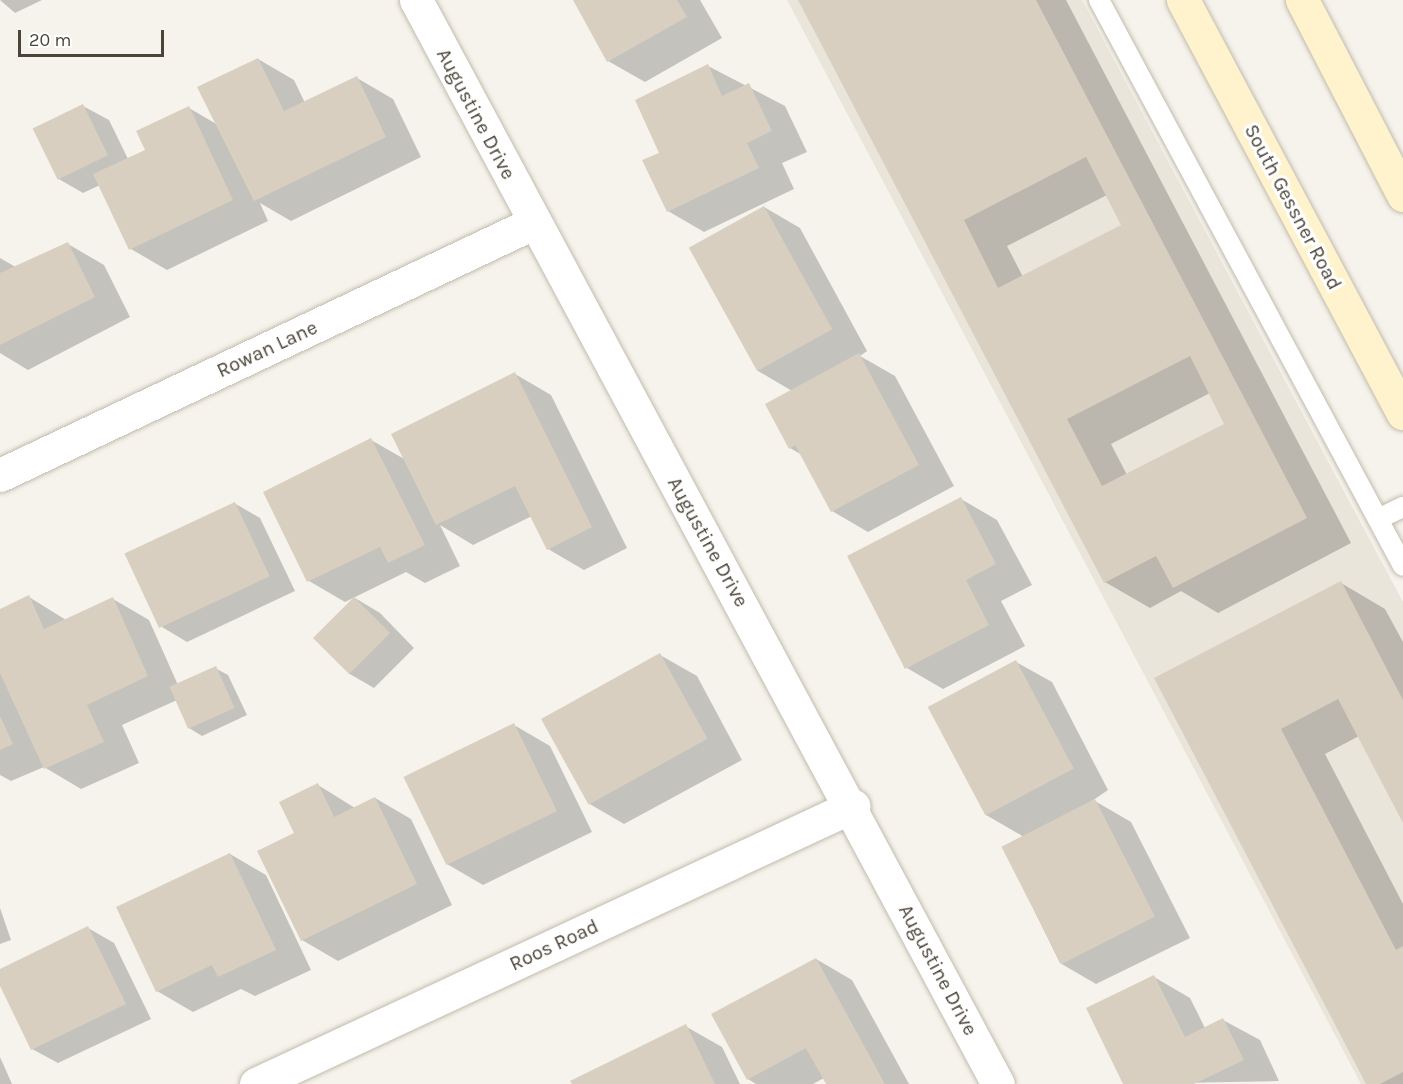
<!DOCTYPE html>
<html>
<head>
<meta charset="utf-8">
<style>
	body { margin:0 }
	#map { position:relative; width:1403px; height:1084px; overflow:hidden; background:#f6f3ec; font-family:Karla,sans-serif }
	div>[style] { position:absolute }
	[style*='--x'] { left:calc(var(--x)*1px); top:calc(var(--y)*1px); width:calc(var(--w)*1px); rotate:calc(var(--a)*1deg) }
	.residential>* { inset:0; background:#eae5da }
	.shadow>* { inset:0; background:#0003 }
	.building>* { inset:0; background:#d8cfc1; transform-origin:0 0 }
	.roads { filter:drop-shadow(0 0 2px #c2bbae) drop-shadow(0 0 2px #c2bbae) }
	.lane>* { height:20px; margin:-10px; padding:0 10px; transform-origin:10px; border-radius:10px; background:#fff }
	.street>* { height:33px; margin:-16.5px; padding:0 16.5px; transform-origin:16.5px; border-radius:16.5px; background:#fff }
	.secondary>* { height:33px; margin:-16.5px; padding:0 16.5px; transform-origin:16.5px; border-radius:16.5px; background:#fff3cd }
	span { translate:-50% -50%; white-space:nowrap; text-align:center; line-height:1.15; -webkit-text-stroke:6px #fff; paint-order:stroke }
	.street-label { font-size:20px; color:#4b4439 }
	.scale { position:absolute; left:18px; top:30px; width:146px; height:27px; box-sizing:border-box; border:3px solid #4b4439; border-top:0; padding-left:8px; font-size:18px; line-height:21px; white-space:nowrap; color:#4b4439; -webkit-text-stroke:4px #fff; paint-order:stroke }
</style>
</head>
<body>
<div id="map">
	<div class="residential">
		<i style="clip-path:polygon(787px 0,1082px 0,1403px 602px,1403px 1084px,1361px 1084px)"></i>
	</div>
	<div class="shadow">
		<i style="clip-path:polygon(0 0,42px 0,15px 13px)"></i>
		<i style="clip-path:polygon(574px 0,700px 0,722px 38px,645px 82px,608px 61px)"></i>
		<i style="clip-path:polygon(evenodd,800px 0,1066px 0,1351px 543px,1218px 613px,1181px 591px,1150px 608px,1105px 582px,800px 0,1107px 195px,1123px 226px,1023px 277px,1007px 246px,1107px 195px,800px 0,1210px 393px,1226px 424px,1127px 475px,1111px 444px,1210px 393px)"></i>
		<i style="clip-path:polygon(258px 59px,294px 80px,305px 103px,357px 78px,393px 99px,421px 157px,291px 221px,260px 203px,268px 221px,167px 270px,131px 249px,100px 185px,83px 193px,57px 178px,83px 106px,109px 120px,128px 159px,147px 150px,189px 108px,218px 125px)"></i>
		<i style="clip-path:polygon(708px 66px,785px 106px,807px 152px,782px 163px,794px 189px,704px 232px,668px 211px,661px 153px)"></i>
		<i style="clip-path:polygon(764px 207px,800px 228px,867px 351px,860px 356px,895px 376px,954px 486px,868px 532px,832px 511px,802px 455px,790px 448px,792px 391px,758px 371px)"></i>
		<i style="clip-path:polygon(68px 244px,104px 265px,130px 317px,28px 370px,0 353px,0 258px,19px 269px)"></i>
		<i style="clip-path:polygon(515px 374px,551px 395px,627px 548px,584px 570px,548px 549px,532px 516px,473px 545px,440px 525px,460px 566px,425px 583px,406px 572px,345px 602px,309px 581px,265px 492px,371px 440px,406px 460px)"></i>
		<i style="clip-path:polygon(961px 499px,997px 520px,1032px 585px,1001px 601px,1025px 646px,943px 689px,907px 668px)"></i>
		<i style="clip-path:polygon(234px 503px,260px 518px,295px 591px,187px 642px,162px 627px)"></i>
		<i style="clip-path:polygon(1341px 583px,1385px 609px,1403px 642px,1403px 820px,1359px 736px,1325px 754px,1403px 904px,1403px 1084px,1368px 1084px,1156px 679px)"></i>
		<i style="clip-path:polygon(29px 597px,66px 620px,113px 599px,149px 620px,178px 685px,215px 668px,228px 675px,247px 715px,202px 736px,189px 728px,177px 700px,122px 725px,139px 763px,81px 789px,44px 767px,11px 781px,0 775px,0 610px)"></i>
		<i style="clip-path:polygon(355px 598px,380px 613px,414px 648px,374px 688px,348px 673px)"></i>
		<i style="clip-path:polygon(660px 655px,697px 676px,742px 760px,624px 824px,588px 803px)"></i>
		<i style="clip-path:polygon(1016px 662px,1052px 682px,1108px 790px,1086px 805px,1095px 801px,1131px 822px,1190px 938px,1096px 984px,1060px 963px,1003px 847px,1024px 837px,986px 815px)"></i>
		<i style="clip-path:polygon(514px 725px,550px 746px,592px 832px,483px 885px,447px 864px)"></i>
		<i style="clip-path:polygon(318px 785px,355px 808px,375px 798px,411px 819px,452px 905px,338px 961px,302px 940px,296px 834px)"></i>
		<i style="clip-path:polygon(230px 854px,266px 875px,311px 970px,255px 996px,241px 989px,193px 1012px,157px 991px)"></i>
		<i style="clip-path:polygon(0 908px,11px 940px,0 944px)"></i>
		<i style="clip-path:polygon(88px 928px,114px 943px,151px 1019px,58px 1063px,32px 1049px,0 982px,0 971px)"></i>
		<i style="clip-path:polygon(816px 959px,852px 980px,909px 1084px,827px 1084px,824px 1078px,813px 1084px,756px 1084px,748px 1079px)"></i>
		<i style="clip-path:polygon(1154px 977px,1190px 998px,1205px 1028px,1223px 1020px,1260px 1040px,1279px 1081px,1125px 1084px)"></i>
		<i style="clip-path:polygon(685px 1026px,722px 1047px,740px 1084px,573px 1084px)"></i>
		<i style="clip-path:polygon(0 1057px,12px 1084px,0 1084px)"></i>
	</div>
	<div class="building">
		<i style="clip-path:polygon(573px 0,677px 0,687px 17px,607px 62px)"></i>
		<i style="clip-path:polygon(evenodd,798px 0,1036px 0,1307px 518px,1173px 588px,1156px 556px,1104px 583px,798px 0,1086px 157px,1121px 225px,998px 288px,964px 220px,1086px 157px,798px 0,1190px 356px,1224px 424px,1102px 486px,1067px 419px,1190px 356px)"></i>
		<i style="clip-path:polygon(258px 58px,284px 111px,357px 76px,386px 137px,254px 201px,197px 87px)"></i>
		<i style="clip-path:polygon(708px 64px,722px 96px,749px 83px,772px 131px,747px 143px,759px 168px,667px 212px,642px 160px,659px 153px,635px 100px)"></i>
		<i style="left:83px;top:104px;width:57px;height:56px;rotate:64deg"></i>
		<i style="clip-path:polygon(189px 106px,233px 200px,129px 250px,93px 174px,145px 150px,136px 131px)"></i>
		<i style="left:764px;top:206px;width:141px;height:86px;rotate:61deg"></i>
		<i style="clip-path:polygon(68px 242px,95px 297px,0 345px,0 273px)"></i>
		<i style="clip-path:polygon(859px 353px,919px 465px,831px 512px,795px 445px,789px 449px,765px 404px)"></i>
		<i style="clip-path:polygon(515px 372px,592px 527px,547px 550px,515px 486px,436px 525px,391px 434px)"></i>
		<i style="clip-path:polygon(371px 438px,425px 545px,388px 563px,380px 547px,307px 582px,263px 492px)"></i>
		<i style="clip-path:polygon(961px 497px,996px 564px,966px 580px,989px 625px,905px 669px,847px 556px)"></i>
		<i style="left:235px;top:502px;width:82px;height:122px;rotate:65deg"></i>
		<i style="clip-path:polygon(1341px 581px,1403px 700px,1403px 823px,1338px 699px,1281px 729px,1396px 950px,1403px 946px,1403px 1072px,1380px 1084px,1366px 1084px,1154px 678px)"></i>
		<i style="clip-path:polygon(29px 595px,44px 629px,113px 597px,148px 676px,87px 705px,104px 742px,44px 769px,0 673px,0 609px)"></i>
		<i style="left:354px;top:597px;width:51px;height:58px;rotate:45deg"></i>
		<i style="left:660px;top:653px;width:98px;height:136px;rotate:61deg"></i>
		<i style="left:1016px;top:660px;width:123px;height:100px;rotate:62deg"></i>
		<i style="left:216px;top:666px;width:46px;height:51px;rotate:66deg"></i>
		<i style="clip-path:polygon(0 716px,13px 744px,0 750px)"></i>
		<i style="left:514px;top:723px;width:98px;height:123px;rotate:64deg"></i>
		<i style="clip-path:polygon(318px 783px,334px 817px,375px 797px,417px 884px,301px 941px,257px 851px,294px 833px,279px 802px)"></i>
		<i style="left:1095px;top:799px;width:132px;height:105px;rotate:63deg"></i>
		<i style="clip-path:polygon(230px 853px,276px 950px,218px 977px,212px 965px,156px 992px,116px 907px)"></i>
		<i style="clip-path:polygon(88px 926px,126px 1004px,31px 1050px,0 986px,0 969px)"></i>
		<i style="clip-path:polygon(816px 958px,885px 1084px,826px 1084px,806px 1048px,747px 1080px,711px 1014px)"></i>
		<i style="clip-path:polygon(1154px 975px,1185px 1037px,1223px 1018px,1244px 1060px,1194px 1084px,1123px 1084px,1086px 1008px)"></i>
		<i style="clip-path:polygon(686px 1024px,715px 1084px,572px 1084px,570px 1081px)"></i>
	</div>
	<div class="roads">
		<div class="lane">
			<i style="--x:1099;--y:0;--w:642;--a:61.76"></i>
			<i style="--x:1378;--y:519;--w:28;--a:-26"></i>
		</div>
		<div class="street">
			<i style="--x:416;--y:0;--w:1230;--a:61.77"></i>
			<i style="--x:0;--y:475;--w:590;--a:-25.3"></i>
			<i style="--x:256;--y:1084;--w:659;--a:-24.97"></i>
		</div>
		<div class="secondary">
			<i style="--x:1183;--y:0;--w:468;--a:62"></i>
			<i style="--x:1302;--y:0;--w:220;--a:62.6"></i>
		</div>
	</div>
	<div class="street-label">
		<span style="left:476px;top:114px;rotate:62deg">Augustine Drive</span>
		<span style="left:1293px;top:207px;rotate:62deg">South Gessner Road</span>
		<span style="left:267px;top:349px;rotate:-25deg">Rowan Lane</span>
		<span style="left:708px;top:542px;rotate:61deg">Augustine Drive</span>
		<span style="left:554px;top:945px;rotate:-25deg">Roos Road</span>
		<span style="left:938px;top:970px;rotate:62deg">Augustine Drive</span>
	</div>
	<div class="scale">20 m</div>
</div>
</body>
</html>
